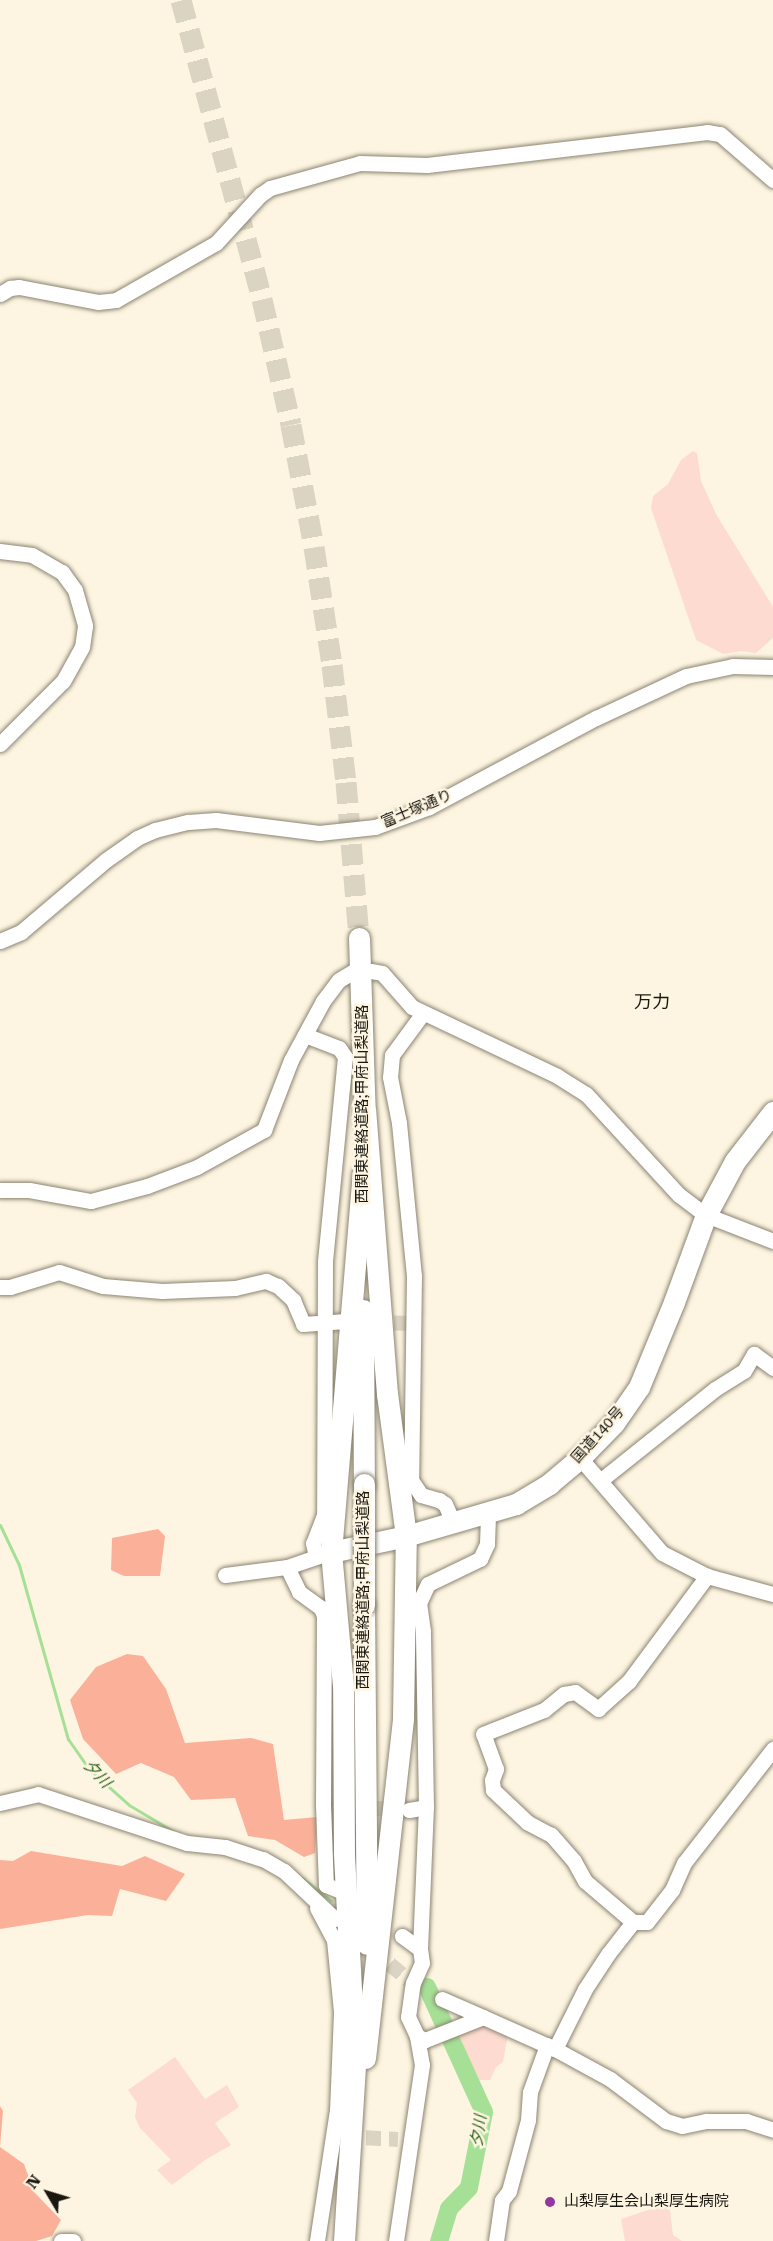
<!DOCTYPE html>
<html>
<head>
<meta charset="utf-8">
<style>
	body { margin:0 }
	#map { position:relative; width:773px; height:2241px; overflow:hidden; background:#fdf5e1; font-family:"Roboto Serif","Noto Sans JP",serif }
	div>[style] { position:absolute }
	[style*='--x'] { left:calc(var(--x)*1px); top:calc(var(--y)*1px); width:calc(var(--w)*1px); rotate:calc(var(--a)*1deg) }
	.green>* { inset:0; background:#fddbd0 }
	.forest>* { inset:0; background:#fbb199 }
	.stream>* { height:3px; margin:-1.5px; padding:0 1.5px; transform-origin:1.5px; border-radius:1.5px; background:#a6e096 }
	.river>* { height:18px; margin:-9px; padding:0 9px; transform-origin:9px; border-radius:9px; background:#a6e096 }
	.minor-tunnel>* { height:15px; margin-top:-7.5px; transform-origin:0; background:repeating-linear-gradient(90deg,#dbd4c2 0 15px,transparent 0 23px) }
	.highway-tunnel>* { height:21px; margin-top:-10.5px; transform-origin:0; background:repeating-linear-gradient(90deg,#dbd4c2 0 21px,transparent 0 31px) }
	.roads { filter:drop-shadow(0 0 2px #8b8472) drop-shadow(0 0 2px #8b8472) }
	.minor>* { height:15px; margin:-7.5px; padding:0 7.5px; transform-origin:7.5px; border-radius:7.5px; background:#fff }
	.highway>* { height:21px; margin:-10.5px; padding:0 10.5px; transform-origin:10.5px; border-radius:10.5px; background:#fff }
	.bridges { filter:drop-shadow(0 0 2px #8b8472) drop-shadow(0 0 2px #8b8472) }
	.highway-bridge>* { height:21px; margin:-10.5px; padding:0 10.5px; transform-origin:10.5px; border-radius:10.5px; background:#fff }
	.dots>* { width:16px; height:16px; translate:-50% -50%; box-sizing:border-box; border:3px solid #fdf5e1; border-radius:50% }
	span { translate:-50% -50%; white-space:nowrap; text-align:center; line-height:1.15; -webkit-text-stroke:5px #fdf5e1; paint-order:stroke }
	.street-label { font-size:15px; color:#191710 }
	.poi-label { font-size:15px; color:#191710 }
	.left { translate:0 -50%; text-align:left }
	.water-label { font-size:16px; color:#2e641e; font-style:italic }
	.quarter-label { font-size:18px; color:#191710 }
	.north { position:absolute; left:18px; top:2163px; width:60px; height:60px; -webkit-text-stroke:4px #fdf5e1; paint-order:stroke; rotate:308deg; font-size:16px; font-weight:700; line-height:24px; text-align:center; color:#191710 }
	.north::after { content:''; display:block; margin:auto; width:21px; height:27px; background:#191710; clip-path:polygon(50% 0,100% 100%,50% 72%,0 100%) }
</style>
</head>
<body>
<div id="map">
	<div class="green">
		<i style="clip-path:polygon(693px 451px,697px 453px,701px 481px,716px 514px,773px 607px,773px 638px,756px 653px,741px 651px,723px 654px,696px 640px,651px 508px,653px 496px,668px 484px,681px 460px)"></i>
		<i style="clip-path:polygon(483px 2017px,509px 2028px,503px 2062px,496px 2067px,490px 2080px,477px 2080px,456px 2028px)"></i>
		<i style="clip-path:polygon(175px 2057px,205px 2099px,227px 2085px,239px 2107px,215px 2123px,231px 2145px,205px 2160px,172px 2185px,157px 2170px,171px 2160px,140px 2128px,135px 2117px,137px 2103px,128px 2090px)"></i>
		<i style="clip-path:polygon(669px 2203px,673px 2235px,682px 2241px,625px 2241px,621px 2219px)"></i>
	</div>
	<div class="forest">
		<i style="clip-path:polygon(158px 1529px,165px 1536px,160px 1576px,124px 1576px,111px 1570px,112px 1538px)"></i>
		<i style="clip-path:polygon(127px 1654px,143px 1656px,166px 1689px,185px 1743px,251px 1738px,273px 1744px,284px 1820px,317px 1817px,315px 1853px,304px 1857px,275px 1840px,248px 1836px,235px 1798px,191px 1800px,174px 1777px,141px 1763px,116px 1774px,83px 1739px,70px 1700px,96px 1667px)"></i>
		<i style="clip-path:polygon(31px 1851px,122px 1866px,145px 1856px,185px 1874px,166px 1901px,120px 1889px,112px 1916px,88px 1915px,0 1929px,0 1860px,13px 1861px)"></i>
		<i style="clip-path:polygon(0 2106px,3px 2111px,0 2147px,24px 2164px,34px 2192px,61px 2220px,52px 2236px,36px 2241px,0 2241px)"></i>
	</div>
	<div class="stream">
		<i style="--x:0;--y:1525;--w:44;--a:64.6"></i>
		<i style="--x:19;--y:1565;--w:181;--a:74.3"></i>
		<i style="--x:68;--y:1739;--w:38;--a:55"></i>
		<i style="--x:90;--y:1770;--w:52;--a:41.9"></i>
		<i style="--x:129;--y:1805;--w:51;--a:30.6"></i>
		<i style="--x:302;--y:1878;--w:37;--a:38"></i>
	</div>
	<div class="river">
		<i style="--x:427;--y:1987;--w:137;--a:65.5"></i>
		<i style="--x:484;--y:2112;--w:77;--a:101.2"></i>
		<i style="--x:469;--y:2188;--w:29;--a:134"></i>
		<i style="--x:449;--y:2209;--w:34;--a:107"></i>
	</div>
	<div class="minor-tunnel">
		<i style="--x:371;--y:1322;--w:42;--a:1.4"></i>
		<i style="--x:329;--y:1806;--w:74;--a:2.3"></i>
		<i style="--x:372;--y:1949;--w:53;--a:39.7"></i>
		<i style="--x:343;--y:2136;--w:55;--a:3.1"></i>
	</div>
	<div class="highway-tunnel">
		<i style="--x:181;--y:0;--w:310;--a:74.8"></i>
		<i style="--x:262;--y:299;--w:129;--a:77"></i>
		<i style="--x:291;--y:425;--w:124;--a:79.3"></i>
		<i style="--x:314;--y:547;--w:119;--a:81.3"></i>
		<i style="--x:332;--y:665;--w:118;--a:83.2"></i>
		<i style="--x:346;--y:782;--w:157;--a:85.2"></i>
	</div>
	<div class="roads">
		<div class="minor">
			<i style="--x:0;--y:294;--w:12;--a:-31"></i>
			<i style="--x:10;--y:288;--w:9;--a:-6"></i>
			<i style="--x:19;--y:287;--w:80;--a:10.8"></i>
			<i style="--x:98;--y:302;--w:18;--a:-6"></i>
			<i style="--x:116;--y:300;--w:115;--a:-29.7"></i>
			<i style="--x:216;--y:243;--w:65;--a:-47.5"></i>
			<i style="--x:260;--y:195;--w:12;--a:-35"></i>
			<i style="--x:270;--y:188;--w:93;--a:-15.5"></i>
			<i style="--x:360;--y:163;--w:67;--a:1.7"></i>
			<i style="--x:427;--y:165;--w:282;--a:-6.7"></i>
			<i style="--x:707;--y:132;--w:13;--a:9"></i>
			<i style="--x:720;--y:134;--w:70;--a:41"></i>
			<i style="--x:0;--y:551;--w:32;--a:7"></i>
			<i style="--x:32;--y:555;--w:34;--a:30"></i>
			<i style="--x:62;--y:572;--w:22;--a:54"></i>
			<i style="--x:75;--y:590;--w:37;--a:74"></i>
			<i style="--x:85;--y:626;--w:21;--a:98"></i>
			<i style="--x:82;--y:647;--w:39;--a:119"></i>
			<i style="--x:63;--y:681;--w:89;--a:135"></i>
			<i style="--x:0;--y:941;--w:23;--a:-23"></i>
			<i style="--x:21;--y:932;--w:111;--a:-40.3"></i>
			<i style="--x:106;--y:860;--w:38;--a:-35"></i>
			<i style="--x:137;--y:838;--w:20;--a:-24"></i>
			<i style="--x:155;--y:830;--w:34;--a:-14"></i>
			<i style="--x:188;--y:822;--w:28;--a:-4"></i>
			<i style="--x:216;--y:820;--w:104;--a:7.2"></i>
			<i style="--x:319;--y:833;--w:56;--a:-6.1"></i>
			<i style="--x:375;--y:827;--w:58;--a:-20.3"></i>
			<i style="--x:429;--y:807;--w:189;--a:-28.1"></i>
			<i style="--x:596;--y:718;--w:99;--a:-25"></i>
			<i style="--x:686;--y:676;--w:48;--a:-12"></i>
			<i style="--x:733;--y:666;--w:40;--a:1.4"></i>
			<i style="--x:371;--y:971;--w:11;--a:10"></i>
			<i style="--x:382;--y:973;--w:45;--a:48.6"></i>
			<i style="--x:412;--y:1007;--w:161;--a:25.4"></i>
			<i style="--x:557;--y:1076;--w:34;--a:32"></i>
			<i style="--x:586;--y:1094;--w:137;--a:47.4"></i>
			<i style="--x:679;--y:1195;--w:34;--a:37"></i>
			<i style="--x:706;--y:1215;--w:72;--a:21.2"></i>
			<i style="--x:423;--y:1013;--w:52;--a:126.4"></i>
			<i style="--x:392;--y:1055;--w:22;--a:95"></i>
			<i style="--x:390;--y:1077;--w:47;--a:78.9"></i>
			<i style="--x:399;--y:1123;--w:154;--a:84.4"></i>
			<i style="--x:414;--y:1276;--w:204;--a:90.8"></i>
			<i style="--x:411;--y:1480;--w:18;--a:56"></i>
			<i style="--x:421;--y:1495;--w:19;--a:16"></i>
			<i style="--x:439;--y:1500;--w:7;--a:34"></i>
			<i style="--x:445;--y:1504;--w:20;--a:66"></i>
			<i style="--x:305;--y:1035;--w:36;--a:21"></i>
			<i style="--x:339;--y:1048;--w:11;--a:56"></i>
			<i style="--x:345;--y:1057;--w:206;--a:95.6"></i>
			<i style="--x:325;--y:1262;--w:253;--a:90.2"></i>
			<i style="--x:324;--y:1515;--w:30;--a:111"></i>
			<i style="--x:313;--y:1543;--w:14;--a:78"></i>
			<i style="--x:0;--y:1190;--w:29;--a:0"></i>
			<i style="--x:29;--y:1190;--w:63;--a:10.1"></i>
			<i style="--x:91;--y:1201;--w:58;--a:-15"></i>
			<i style="--x:147;--y:1186;--w:53;--a:-20.8"></i>
			<i style="--x:197;--y:1167;--w:77;--a:-28.9"></i>
			<i style="--x:264;--y:1130;--w:75;--a:-68.9"></i>
			<i style="--x:291;--y:1060;--w:67;--a:-61.5"></i>
			<i style="--x:323;--y:1001;--w:26;--a:-53"></i>
			<i style="--x:339;--y:980;--w:17;--a:-31"></i>
			<i style="--x:0;--y:1287;--w:10;--a:0"></i>
			<i style="--x:10;--y:1287;--w:51;--a:-17"></i>
			<i style="--x:59;--y:1272;--w:46;--a:17.7"></i>
			<i style="--x:103;--y:1286;--w:59;--a:4.8"></i>
			<i style="--x:162;--y:1291;--w:73;--a:-2.4"></i>
			<i style="--x:235;--y:1288;--w:32;--a:-13"></i>
			<i style="--x:266;--y:1281;--w:13;--a:23"></i>
			<i style="--x:278;--y:1286;--w:21;--a:43"></i>
			<i style="--x:293;--y:1300;--w:26;--a:67"></i>
			<i style="--x:303;--y:1324;--w:39;--a:-4"></i>
			<i style="--x:580;--y:1458;--w:125;--a:49.2"></i>
			<i style="--x:662;--y:1553;--w:51;--a:27.1"></i>
			<i style="--x:707;--y:1576;--w:68;--a:15.3"></i>
			<i style="--x:601;--y:1480;--w:146;--a:-38.6"></i>
			<i style="--x:715;--y:1389;--w:34;--a:-32"></i>
			<i style="--x:744;--y:1371;--w:20;--a:-60"></i>
			<i style="--x:754;--y:1354;--w:24;--a:36"></i>
			<i style="--x:287;--y:1567;--w:28;--a:64"></i>
			<i style="--x:299;--y:1592;--w:27;--a:36"></i>
			<i style="--x:321;--y:1608;--w:9;--a:69"></i>
			<i style="--x:324;--y:1616;--w:189;--a:90.3"></i>
			<i style="--x:323;--y:1805;--w:80;--a:87.9"></i>
			<i style="--x:326;--y:1885;--w:16;--a:22"></i>
			<i style="--x:225;--y:1575;--w:63;--a:-7.4"></i>
			<i style="--x:287;--y:1567;--w:39;--a:-19"></i>
			<i style="--x:0;--y:1803;--w:39;--a:-13"></i>
			<i style="--x:38;--y:1794;--w:157;--a:18.2"></i>
			<i style="--x:187;--y:1843;--w:38;--a:6"></i>
			<i style="--x:225;--y:1847;--w:40;--a:18"></i>
			<i style="--x:263;--y:1859;--w:24;--a:30"></i>
			<i style="--x:284;--y:1871;--w:70;--a:43.3"></i>
			<i style="--x:409;--y:1810;--w:17;--a:-10"></i>
			<i style="--x:317;--y:1908;--w:36;--a:62"></i>
			<i style="--x:334;--y:1940;--w:72;--a:84.4"></i>
			<i style="--x:341;--y:2012;--w:98;--a:92.3"></i>
			<i style="--x:337;--y:2110;--w:133;--a:98.7"></i>
			<i style="--x:633;--y:1922;--w:63;--a:-139.5"></i>
			<i style="--x:585;--y:1881;--w:23;--a:-119"></i>
			<i style="--x:574;--y:1861;--w:35;--a:-131"></i>
			<i style="--x:551;--y:1835;--w:27;--a:-152"></i>
			<i style="--x:527;--y:1822;--w:47;--a:-136.7"></i>
			<i style="--x:493;--y:1790;--w:10;--a:-96"></i>
			<i style="--x:492;--y:1780;--w:12;--a:-70"></i>
			<i style="--x:496;--y:1769;--w:37;--a:-110"></i>
			<i style="--x:483;--y:1734;--w:66;--a:-21.5"></i>
			<i style="--x:544;--y:1710;--w:26;--a:-39"></i>
			<i style="--x:564;--y:1694;--w:11;--a:-10"></i>
			<i style="--x:575;--y:1692;--w:29;--a:36"></i>
			<i style="--x:598;--y:1709;--w:42;--a:-42.1"></i>
			<i style="--x:629;--y:1681;--w:131;--a:-53.4"></i>
			<i style="--x:402;--y:1936;--w:22;--a:36"></i>
			<i style="--x:442;--y:1999;--w:45;--a:23.7"></i>
			<i style="--x:417;--y:2036;--w:9;--a:27"></i>
			<i style="--x:425;--y:2040;--w:62;--a:-21.6"></i>
			<i style="--x:483;--y:2017;--w:79;--a:24"></i>
			<i style="--x:555;--y:2049;--w:63;--a:28.6"></i>
			<i style="--x:610;--y:2079;--w:70;--a:36.9"></i>
			<i style="--x:666;--y:2121;--w:17;--a:17"></i>
			<i style="--x:682;--y:2126;--w:25;--a:-12"></i>
			<i style="--x:706;--y:2121;--w:40;--a:0"></i>
			<i style="--x:746;--y:2121;--w:28;--a:18"></i>
			<i style="--x:555;--y:2049;--w:67;--a:-63.4"></i>
			<i style="--x:585;--y:1989;--w:42;--a:-56.7"></i>
			<i style="--x:608;--y:1954;--w:41;--a:-52"></i>
			<i style="--x:633;--y:1922;--w:14;--a:0"></i>
			<i style="--x:647;--y:1922;--w:41;--a:-52"></i>
			<i style="--x:672;--y:1890;--w:30;--a:-66"></i>
			<i style="--x:684;--y:1863;--w:145;--a:-52"></i>
			<i style="--x:61;--y:2241;--w:12;--a:0"></i>
			<i style="--x:396;--y:2241;--w:178;--a:-81.6"></i>
			<i style="--x:422;--y:2065;--w:29;--a:-100"></i>
			<i style="--x:417;--y:2036;--w:21;--a:-115"></i>
			<i style="--x:408;--y:2017;--w:34;--a:-82"></i>
			<i style="--x:413;--y:1983;--w:22;--a:-66"></i>
			<i style="--x:422;--y:1963;--w:14;--a:-98"></i>
			<i style="--x:420;--y:1949;--w:142;--a:-87.6"></i>
			<i style="--x:426;--y:1807;--w:176;--a:-91"></i>
			<i style="--x:423;--y:1631;--w:28;--a:-98"></i>
			<i style="--x:419;--y:1603;--w:21;--a:-65"></i>
			<i style="--x:428;--y:1584;--w:58;--a:-25.7"></i>
			<i style="--x:480;--y:1559;--w:17;--a:-65"></i>
			<i style="--x:487;--y:1544;--w:33;--a:-88"></i>
			<i style="--x:496;--y:2241;--w:41;--a:-81.7"></i>
			<i style="--x:502;--y:2200;--w:11;--a:-52"></i>
			<i style="--x:509;--y:2191;--w:73;--a:-75"></i>
			<i style="--x:528;--y:2120;--w:28;--a:-86"></i>
			<i style="--x:530;--y:2092;--w:50;--a:-70.1"></i>
		</div>
		<div class="highway">
			<i style="--x:359;--y:938;--w:185;--a:88.1"></i>
			<i style="--x:363;--y:1310;--w:174;--a:89.7"></i>
			<i style="--x:331;--y:1552;--w:77;--a:-12"></i>
			<i style="--x:406;--y:1536;--w:115;--a:-16.2"></i>
			<i style="--x:516;--y:1504;--w:39;--a:-31"></i>
			<i style="--x:549;--y:1484;--w:40;--a:-40"></i>
			<i style="--x:580;--y:1458;--w:49;--a:-45.8"></i>
			<i style="--x:614;--y:1423;--w:44;--a:-55.2"></i>
			<i style="--x:639;--y:1387;--w:92;--a:-67.6"></i>
			<i style="--x:674;--y:1302;--w:93;--a:-69.8"></i>
			<i style="--x:706;--y:1215;--w:61;--a:-61.8"></i>
			<i style="--x:735;--y:1161;--w:62;--a:-52.2"></i>
			<i style="--x:364;--y:1605;--w:339;--a:89.5"></i>
			<i style="--x:365;--y:2058;--w:342;--a:-83.6"></i>
			<i style="--x:403;--y:1718;--w:182;--a:-89.1"></i>
			<i style="--x:406;--y:1536;--w:143;--a:-97.6"></i>
			<i style="--x:387;--y:1394;--w:285;--a:-94.4"></i>
			<i style="--x:344;--y:2241;--w:176;--a:-86.4"></i>
			<i style="--x:355;--y:2065;--w:212;--a:-93"></i>
			<i style="--x:344;--y:1853;--w:167;--a:-90.3"></i>
			<i style="--x:343;--y:1686;--w:135;--a:-95.1"></i>
			<i style="--x:331;--y:1552;--w:380;--a:-85.2"></i>
		</div>
	</div>
	<div class="bridges">
		<div class="highway-bridge">
			<i style="--x:364;--y:1484;--w:121;--a:90"></i>
		</div>
	</div>
	<div class="dots">
		<i style="left:550px;top:2202px;background:#94369f"></i>
	</div>
	<div class="street-label">
		<span style="left:417px;top:809px;rotate:-23deg">富士塚通り</span>
		<span style="left:363px;top:1104px;rotate:-90deg">西関東連絡道路;甲府山梨道路</span>
		<span style="left:598px;top:1435px;rotate:-48deg">国道140号</span>
		<span style="left:364px;top:1590px;rotate:-90deg">西関東連絡道路;甲府山梨道路</span>
	</div>
	<div class="poi-label">
		<span class="left" style="left:564px;top:2202px">山梨厚生会山梨厚生病院</span>
	</div>
	<div class="water-label">
		<span style="left:97px;top:1774px;rotate:46deg">夕川</span>
		<span style="left:479px;top:2131px;rotate:-82deg">夕川</span>
	</div>
	<div class="quarter-label">
		<span style="left:652px;top:1002px">万力</span>
	</div>
	<div class="north">N</div>
</div>
</body>
</html>
